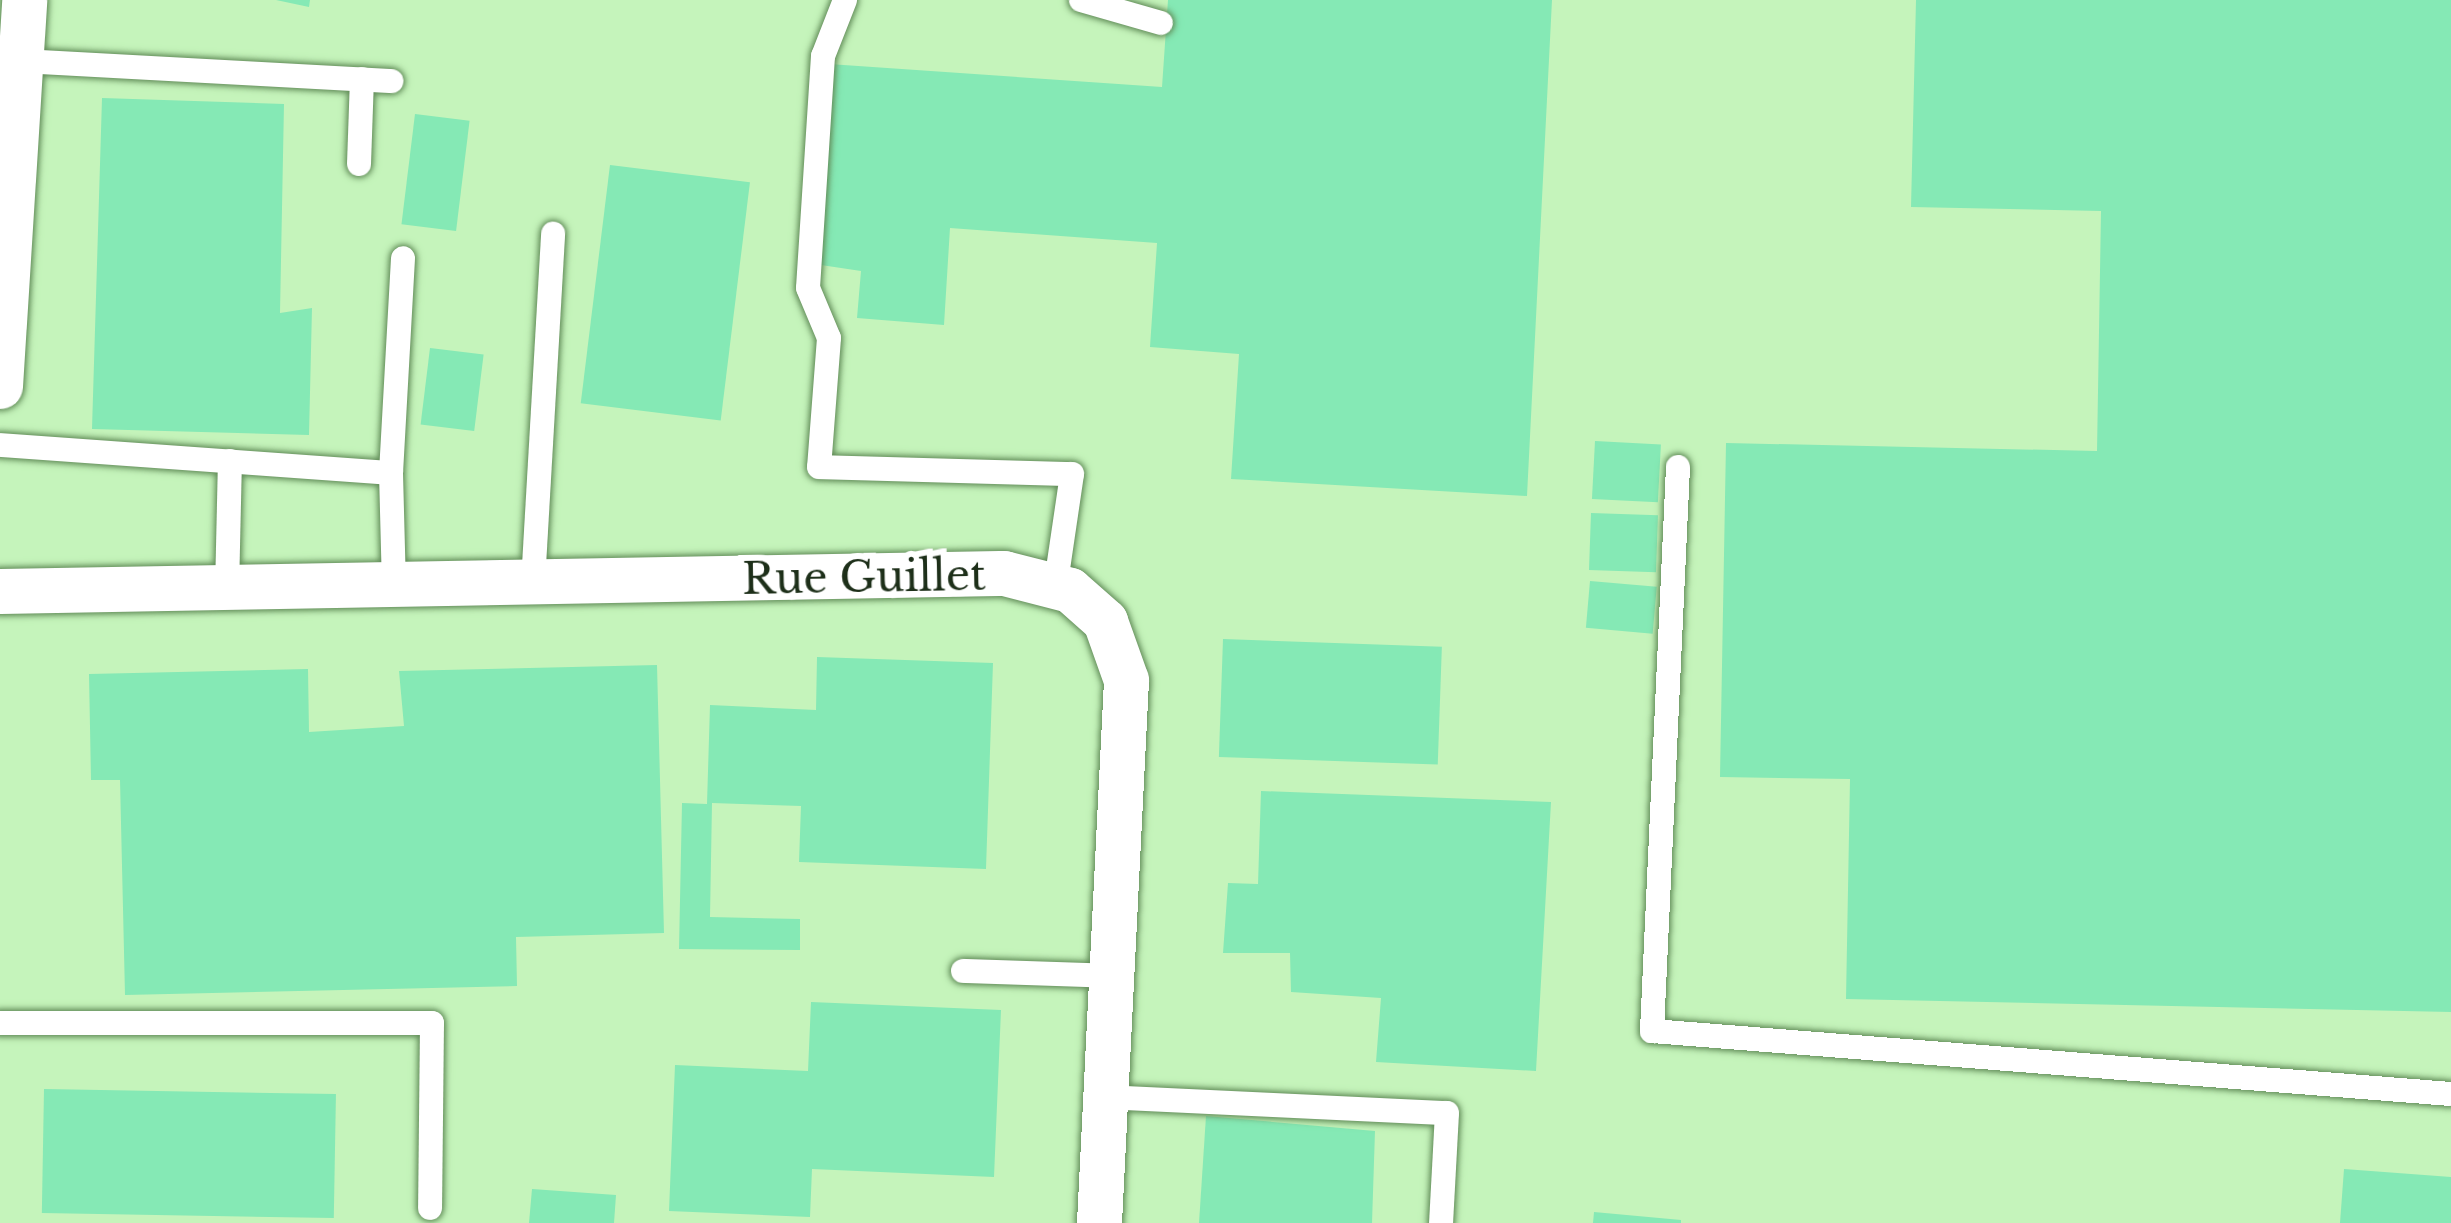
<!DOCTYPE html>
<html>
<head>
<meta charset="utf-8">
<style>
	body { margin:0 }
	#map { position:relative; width:2451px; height:1223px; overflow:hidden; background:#c5f4bb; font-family:"Libre Baskerville",serif }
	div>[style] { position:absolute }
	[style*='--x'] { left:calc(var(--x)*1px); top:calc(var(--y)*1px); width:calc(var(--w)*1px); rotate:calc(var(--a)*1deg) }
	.building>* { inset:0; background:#85e9b5; transform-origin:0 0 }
	.roads { filter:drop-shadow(0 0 3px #618c58) drop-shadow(0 0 3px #618c58) }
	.service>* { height:24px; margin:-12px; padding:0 12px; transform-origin:12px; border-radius:12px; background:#fff }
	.minor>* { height:45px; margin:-22.5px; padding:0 22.5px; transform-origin:22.5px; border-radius:22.5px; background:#fff }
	span { translate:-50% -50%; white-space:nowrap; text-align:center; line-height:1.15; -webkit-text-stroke:12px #fff; paint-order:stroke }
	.street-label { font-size:42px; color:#1d2f19 }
</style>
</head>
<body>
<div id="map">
	<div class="building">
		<i style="clip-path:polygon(276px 0,310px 0,309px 7px)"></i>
		<i style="clip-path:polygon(1168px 0,1552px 0,1527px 496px,1231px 479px,1239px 354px,1150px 347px,1157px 243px,950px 228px,944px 325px,857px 318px,861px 271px,821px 265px,829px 64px,1162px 87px)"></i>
		<i style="clip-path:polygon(1916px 0,2451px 0,2451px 1012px,1846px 999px,1850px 779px,1720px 777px,1726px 443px,2097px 451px,2101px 211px,1911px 207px)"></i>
		<i style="clip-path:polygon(102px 98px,284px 104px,280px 313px,312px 308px,309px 435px,92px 429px)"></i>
		<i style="left:415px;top:114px;width:55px;height:111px;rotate:7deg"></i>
		<i style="left:610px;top:165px;width:141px;height:240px;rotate:7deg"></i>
		<i style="left:430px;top:348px;width:54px;height:77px;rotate:7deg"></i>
		<i style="left:1595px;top:441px;width:66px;height:58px;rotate:3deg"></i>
		<i style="left:1591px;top:513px;width:67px;height:57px;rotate:2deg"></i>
		<i style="left:1590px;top:581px;width:67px;height:47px;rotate:5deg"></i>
		<i style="left:1223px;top:639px;width:219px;height:118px;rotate:2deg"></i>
		<i style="clip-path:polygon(817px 657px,993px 663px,986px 869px,799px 862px,801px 806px,712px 803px,710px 917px,800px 919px,800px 950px,679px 949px,682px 803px,707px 804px,710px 705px,816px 710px)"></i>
		<i style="clip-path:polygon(657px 665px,664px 933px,516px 937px,517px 986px,125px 995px,120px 780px,91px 780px,89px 674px,308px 669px,309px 732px,404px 726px,399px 671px)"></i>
		<i style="clip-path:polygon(1261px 791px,1551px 802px,1536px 1071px,1376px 1062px,1381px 998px,1291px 992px,1290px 953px,1223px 953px,1228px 883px,1258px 884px)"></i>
		<i style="clip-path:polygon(811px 1002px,1001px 1010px,994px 1177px,812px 1169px,810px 1217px,669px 1211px,675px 1065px,808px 1071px)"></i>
		<i style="left:44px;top:1089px;width:292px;height:124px;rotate:1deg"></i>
		<i style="clip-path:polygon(1206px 1116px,1375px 1131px,1372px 1223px,1199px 1223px)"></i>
		<i style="clip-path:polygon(2344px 1169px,2451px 1177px,2451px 1223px,2340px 1223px)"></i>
		<i style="clip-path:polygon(532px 1189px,616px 1195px,614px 1223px,529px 1223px)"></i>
		<i style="clip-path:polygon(1594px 1212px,1681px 1220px,1681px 1223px,1593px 1223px)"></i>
	</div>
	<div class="roads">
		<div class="service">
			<i style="--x:845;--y:0;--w:60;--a:111.4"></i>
			<i style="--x:823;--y:56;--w:232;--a:93.7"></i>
			<i style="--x:808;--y:288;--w:54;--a:67.2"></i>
			<i style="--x:829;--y:338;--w:129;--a:94.4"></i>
			<i style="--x:819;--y:467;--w:253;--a:1.6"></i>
			<i style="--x:1072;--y:474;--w:110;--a:98.4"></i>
			<i style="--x:1081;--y:0;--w:83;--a:16"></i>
			<i style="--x:20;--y:61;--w:372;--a:3.1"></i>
			<i style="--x:359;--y:164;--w:85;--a:-88"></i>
			<i style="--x:0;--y:445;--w:392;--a:4.1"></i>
			<i style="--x:391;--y:473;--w:114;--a:88.5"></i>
			<i style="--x:1678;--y:467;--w:565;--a:92.64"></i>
			<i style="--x:1652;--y:1031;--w:801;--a:4.51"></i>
			<i style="--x:391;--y:473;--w:215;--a:-86.8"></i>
			<i style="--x:533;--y:583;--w:350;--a:-86.7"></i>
			<i style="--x:227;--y:591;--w:130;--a:-88.7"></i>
			<i style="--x:963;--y:971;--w:149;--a:1.9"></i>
			<i style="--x:0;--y:1023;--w:432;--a:0"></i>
			<i style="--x:432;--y:1023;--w:185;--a:90.6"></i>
			<i style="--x:1105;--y:1097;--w:342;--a:2.7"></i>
			<i style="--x:1447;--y:1113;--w:110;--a:93.1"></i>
		</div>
		<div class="minor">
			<i style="--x:0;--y:386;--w:387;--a:-86.4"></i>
			<i style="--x:0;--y:591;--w:1004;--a:-1.03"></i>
			<i style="--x:1004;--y:573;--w:68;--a:14.4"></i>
			<i style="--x:1070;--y:590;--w:47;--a:41.5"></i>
			<i style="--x:1105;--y:621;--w:63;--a:70.4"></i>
			<i style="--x:1126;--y:680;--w:544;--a:92.85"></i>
		</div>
	</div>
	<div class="street-label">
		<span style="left:864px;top:577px;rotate:-1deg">Rue Guillet</span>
	</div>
</div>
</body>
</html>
